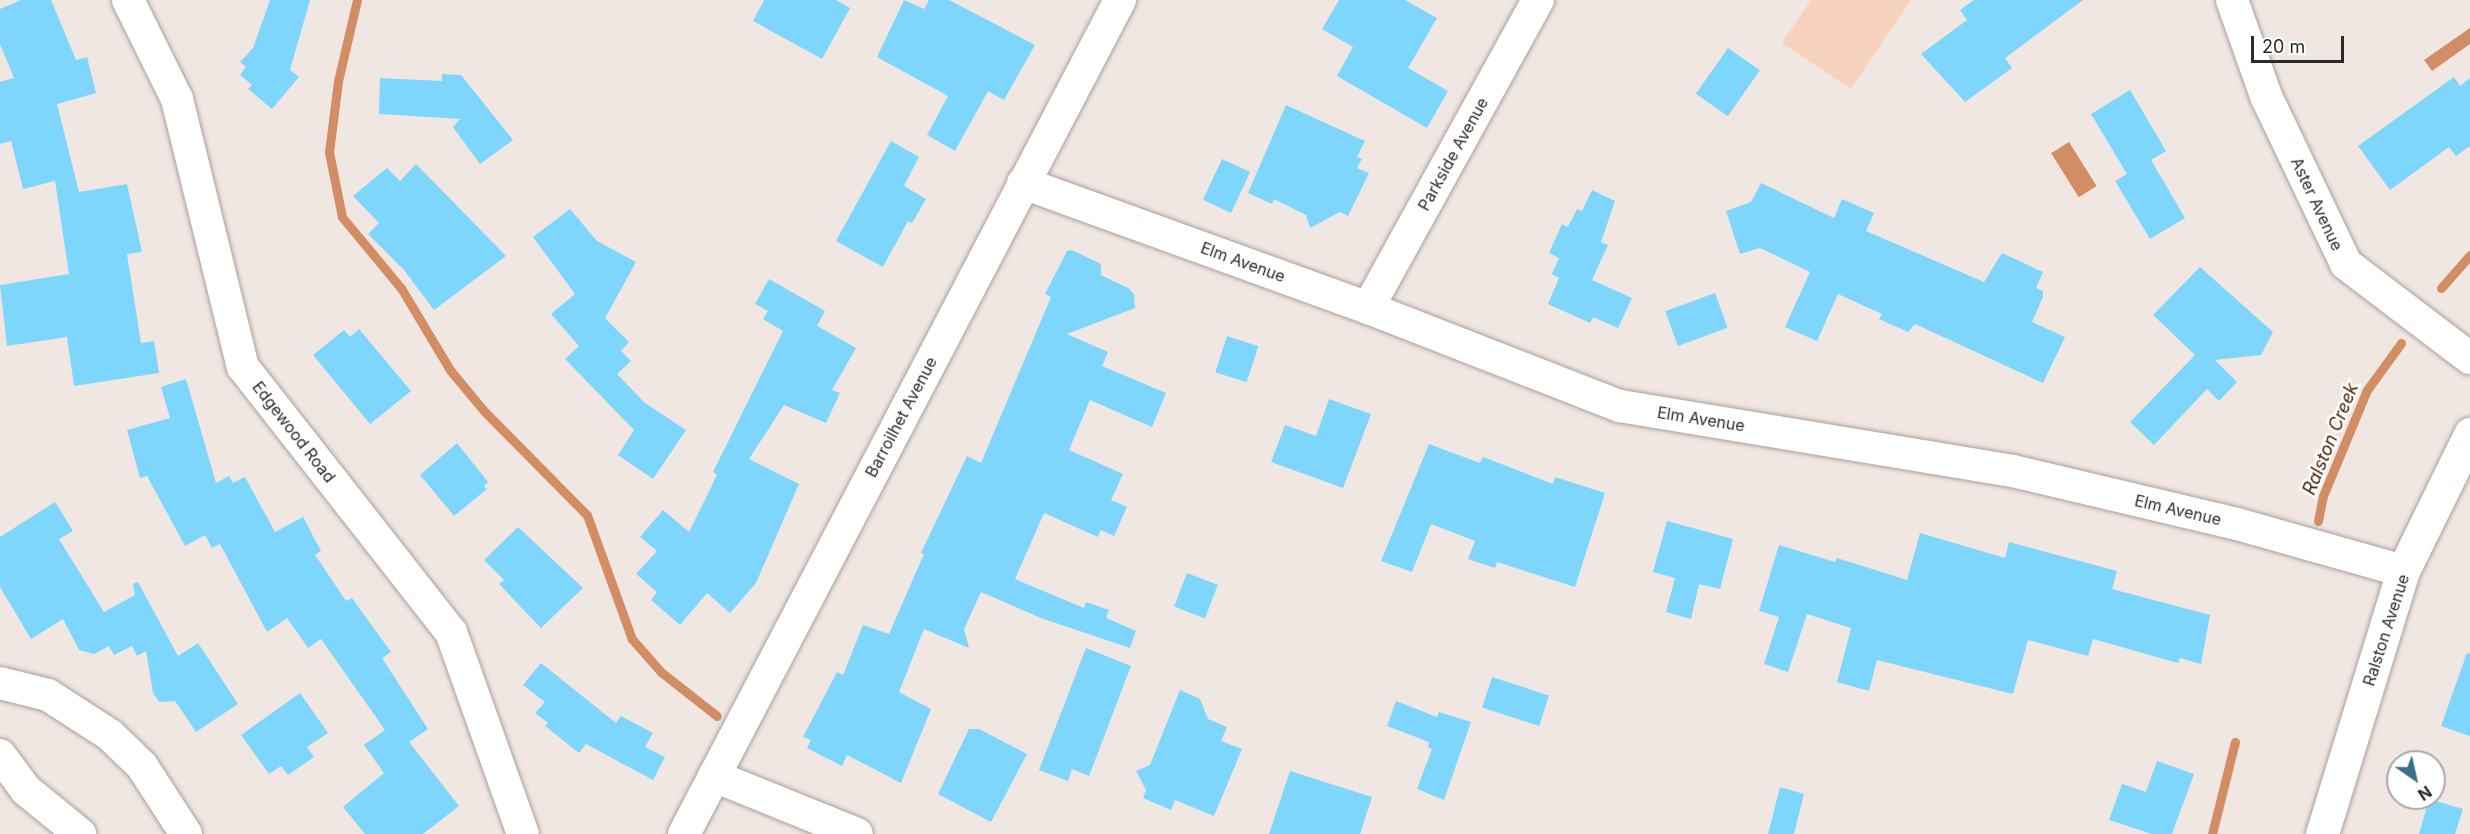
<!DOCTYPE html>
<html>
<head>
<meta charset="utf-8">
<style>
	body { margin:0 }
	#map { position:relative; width:2470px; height:834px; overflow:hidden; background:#f1e7e2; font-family:Inter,sans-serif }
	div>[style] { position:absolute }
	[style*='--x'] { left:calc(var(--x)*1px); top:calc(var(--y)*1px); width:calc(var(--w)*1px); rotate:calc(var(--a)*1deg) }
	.green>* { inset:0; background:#f7d2bd }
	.water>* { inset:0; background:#d28d64; transform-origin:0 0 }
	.stream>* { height:9px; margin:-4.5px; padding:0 4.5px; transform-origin:4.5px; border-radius:4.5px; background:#d28d64 }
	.building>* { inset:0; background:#7ed6fd; transform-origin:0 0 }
	.roads { filter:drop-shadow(0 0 2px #a9a09b) drop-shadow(0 0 2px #a9a09b) }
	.minor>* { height:32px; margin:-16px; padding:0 16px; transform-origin:16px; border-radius:16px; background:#fff }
	.tertiary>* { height:33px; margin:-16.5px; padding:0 16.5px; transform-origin:16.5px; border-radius:16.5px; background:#fff }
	span { translate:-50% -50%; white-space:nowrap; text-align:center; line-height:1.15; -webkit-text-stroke:5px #fff; paint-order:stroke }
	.street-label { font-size:16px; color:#2d2928 }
	.water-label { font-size:18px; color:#491e00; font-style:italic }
	.north { position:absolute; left:2386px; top:750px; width:60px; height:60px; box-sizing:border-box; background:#fff; border:2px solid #aba9a9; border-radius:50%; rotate:146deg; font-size:16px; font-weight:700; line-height:24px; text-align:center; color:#2d2928 }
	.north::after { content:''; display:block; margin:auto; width:21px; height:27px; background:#367089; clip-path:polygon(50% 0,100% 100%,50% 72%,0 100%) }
	.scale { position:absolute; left:2251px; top:36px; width:93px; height:27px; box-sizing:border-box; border:3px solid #2d2928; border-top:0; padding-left:8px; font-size:18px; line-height:21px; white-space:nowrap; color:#2d2928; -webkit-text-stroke:4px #fff; paint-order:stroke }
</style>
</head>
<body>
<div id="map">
	<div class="green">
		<i style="clip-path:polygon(1811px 0,1911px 0,1851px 89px,1782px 43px)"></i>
	</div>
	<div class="water">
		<i style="clip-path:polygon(2470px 28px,2470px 44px,2432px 71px,2424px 60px)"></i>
		<i style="left:2069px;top:142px;width:52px;height:21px;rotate:58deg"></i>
	</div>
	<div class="stream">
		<i style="--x:357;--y:0;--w:83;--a:103.2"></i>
		<i style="--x:338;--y:81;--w:72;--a:97.2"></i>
		<i style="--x:329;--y:152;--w:66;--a:78.7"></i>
		<i style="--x:342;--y:217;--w:92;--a:50.3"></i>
		<i style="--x:401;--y:288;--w:96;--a:59.1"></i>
		<i style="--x:450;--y:370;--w:55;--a:50.2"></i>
		<i style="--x:485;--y:412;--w:145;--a:45.3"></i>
		<i style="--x:587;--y:515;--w:132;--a:70.1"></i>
		<i style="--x:632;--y:639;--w:44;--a:48.7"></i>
		<i style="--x:661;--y:672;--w:71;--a:38.2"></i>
		<i style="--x:2441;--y:288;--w:44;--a:-48.7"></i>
		<i style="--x:2318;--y:521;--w:25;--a:-79"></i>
		<i style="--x:2323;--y:496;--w:115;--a:-67.5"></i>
		<i style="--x:2367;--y:390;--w:58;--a:-54.1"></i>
		<i style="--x:2212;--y:834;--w:95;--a:-76"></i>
	</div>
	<div class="building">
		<i style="clip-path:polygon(21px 0,51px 0,76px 60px,87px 57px,96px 93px,57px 104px,79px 192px,127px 184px,142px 252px,127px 254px,141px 343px,154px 341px,159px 373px,74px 386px,67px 337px,7px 346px,0 285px,69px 274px,55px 181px,23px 189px,11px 141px,0 144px,0 82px,14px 78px,0 44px,0 9px)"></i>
		<i style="clip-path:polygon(270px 0,310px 0,290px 70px,299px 77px,272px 109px,248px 89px,252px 85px,240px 75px,246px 67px,240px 62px,253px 48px)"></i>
		<i style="clip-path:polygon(764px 0,836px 0,850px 8px,822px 59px,753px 21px)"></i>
		<i style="clip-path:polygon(904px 0,924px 9px,929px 0,949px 0,1035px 45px,1004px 100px,988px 91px,955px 151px,927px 135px,948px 96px,877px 57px)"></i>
		<i style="clip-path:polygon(1339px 0,1405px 0,1437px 18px,1408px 68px,1448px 91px,1427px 128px,1337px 76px,1353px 47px,1322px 29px)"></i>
		<i style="clip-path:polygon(1974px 0,2083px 0,2005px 58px,2012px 68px,1965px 102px,1921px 54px,1967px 20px,1960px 10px)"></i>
		<i style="left:1728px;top:48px;width:39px;height:56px;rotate:35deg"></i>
		<i style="clip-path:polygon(442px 74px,461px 75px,513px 140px,480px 164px,453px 127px,460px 119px,379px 114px,380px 78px,442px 81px)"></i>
		<i style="clip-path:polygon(2454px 77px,2460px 86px,2470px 78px,2470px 146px,2456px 156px,2449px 147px,2390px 190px,2358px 146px)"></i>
		<i style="clip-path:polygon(2130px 90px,2166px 151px,2151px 160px,2185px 218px,2150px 239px,2115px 181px,2127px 174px,2091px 114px)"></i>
		<i style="clip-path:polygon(1286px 105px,1365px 141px,1357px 157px,1362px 159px,1357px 168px,1369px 173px,1348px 216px,1340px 212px,1310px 228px,1306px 215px,1274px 199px,1272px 204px,1248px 193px)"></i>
		<i style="clip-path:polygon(891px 141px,919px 157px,904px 186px,926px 199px,912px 223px,908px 221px,883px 267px,836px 241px)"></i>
		<i style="left:1222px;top:159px;width:31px;height:45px;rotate:25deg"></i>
		<i style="clip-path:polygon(416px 164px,506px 256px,434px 310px,404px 270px,368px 234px,379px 223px,353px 196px,387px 168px,400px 181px)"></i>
		<i style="clip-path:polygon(1761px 183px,1834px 218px,1842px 199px,1874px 213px,1866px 231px,1984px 282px,2002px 253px,2043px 272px,2036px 288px,2043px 291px,2043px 297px,2032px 322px,2065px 337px,2043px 383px,1915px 324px,1908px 332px,1879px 319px,1882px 314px,1838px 294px,1817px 341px,1785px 327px,1810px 272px,1760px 248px,1740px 254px,1726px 211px,1751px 202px)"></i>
		<i style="clip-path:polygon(1592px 190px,1615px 201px,1601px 242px,1608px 245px,1592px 280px,1632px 298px,1618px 328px,1593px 317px,1590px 323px,1548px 304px,1559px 278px,1552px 274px,1559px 258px,1549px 253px,1562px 224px,1568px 227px,1577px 209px,1582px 211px)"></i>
		<i style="clip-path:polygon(570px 209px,597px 241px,636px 262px,605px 318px,629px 342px,621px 351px,631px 361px,617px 374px,645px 403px,686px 430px,653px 479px,618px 455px,634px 430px,565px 359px,579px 346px,551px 314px,575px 294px,533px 237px)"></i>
		<i style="clip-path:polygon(1072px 250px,1101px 264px,1101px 275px,1128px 288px,1134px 294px,1135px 308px,1067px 334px,1108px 352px,1102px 366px,1166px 393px,1152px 427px,1090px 400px,1069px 450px,1123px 474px,1111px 500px,1127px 507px,1114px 536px,1101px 530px,1098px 537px,1044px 513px,1015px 579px,1084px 608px,1086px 602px,1109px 610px,1106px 618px,1136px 631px,1130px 648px,1041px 618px,981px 592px,964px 629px,969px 648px,924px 629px,899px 692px,931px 709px,901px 783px,847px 755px,842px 766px,807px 748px,811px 740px,803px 737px,837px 672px,843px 675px,863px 625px,889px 634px,924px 554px,921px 553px,967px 456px,981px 463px,1051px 297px,1045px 294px,1067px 251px)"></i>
		<i style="clip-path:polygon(2200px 267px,2273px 332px,2261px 355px,2215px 360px,2237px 382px,2219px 401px,2207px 389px,2154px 445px,2130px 422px,2195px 355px,2153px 315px)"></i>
		<i style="clip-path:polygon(769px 279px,825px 311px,817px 326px,856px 348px,832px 390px,840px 393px,826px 423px,784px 405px,749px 459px,799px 484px,756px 583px,730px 613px,707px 593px,680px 625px,651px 600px,657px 592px,636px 574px,657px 551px,640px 537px,663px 510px,689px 532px,717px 475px,713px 472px,783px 331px,763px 319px,768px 311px,755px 304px)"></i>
		<i style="left:1715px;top:293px;width:37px;height:53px;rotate:70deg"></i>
		<i style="clip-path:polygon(359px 329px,411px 391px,370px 424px,313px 355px,344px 330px,350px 337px)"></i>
		<i style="left:1227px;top:336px;width:33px;height:38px;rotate:18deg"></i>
		<i style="clip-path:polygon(186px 379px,216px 483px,229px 476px,233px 483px,245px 477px,275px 532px,303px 517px,321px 551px,315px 555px,346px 601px,352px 598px,391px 652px,382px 658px,428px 729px,409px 742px,459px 806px,423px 834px,365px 834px,343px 807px,384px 773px,364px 745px,385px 730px,321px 639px,308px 648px,287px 618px,267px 632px,220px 544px,212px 548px,205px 535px,185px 546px,147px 476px,140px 478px,127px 430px,170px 418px,161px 387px)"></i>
		<i style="clip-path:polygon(1329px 399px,1371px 414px,1343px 488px,1271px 462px,1285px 425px,1316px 436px)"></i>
		<i style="clip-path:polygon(457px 443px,488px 482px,484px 486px,487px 489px,454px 516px,420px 475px)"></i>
		<i style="clip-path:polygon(1429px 444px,1480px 463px,1483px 457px,1553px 484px,1555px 477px,1605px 493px,1575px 587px,1497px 562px,1495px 568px,1468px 559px,1475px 541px,1431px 524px,1412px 572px,1381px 561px)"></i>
		<i style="clip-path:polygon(55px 502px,73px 531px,59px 539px,104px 612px,135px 595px,133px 584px,138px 582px,178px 656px,198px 643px,238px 704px,196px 732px,175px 701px,159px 702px,153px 693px,146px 651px,137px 656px,132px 646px,114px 655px,109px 646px,94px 654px,79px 650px,63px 619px,31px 639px,0 587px,0 537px)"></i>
		<i style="clip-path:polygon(1667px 521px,1733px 539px,1720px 589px,1699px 584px,1691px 619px,1666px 612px,1675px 578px,1653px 572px)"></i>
		<i style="clip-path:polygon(518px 527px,583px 588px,541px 628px,499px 584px,504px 580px,484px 560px)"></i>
		<i style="clip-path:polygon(1920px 533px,2005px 558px,2009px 542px,2117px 571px,2112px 589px,2210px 615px,2201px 664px,2180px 658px,2178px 663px,2093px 639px,2088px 656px,2028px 640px,2013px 694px,1877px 660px,1869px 691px,1837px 682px,1851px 628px,1807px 614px,1788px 672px,1764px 664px,1779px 617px,1759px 611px,1779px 545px,1835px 562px,1837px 558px,1907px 580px)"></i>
		<i style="left:1187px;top:573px;width:33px;height:36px;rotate:21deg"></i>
		<i style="clip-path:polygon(1086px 648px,1131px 666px,1089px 776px,1072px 769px,1068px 781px,1039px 770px)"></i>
		<i style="clip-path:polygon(2467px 653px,2470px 654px,2470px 736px,2441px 726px)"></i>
		<i style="clip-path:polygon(541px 663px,616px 723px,621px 716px,653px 733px,645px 747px,665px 757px,653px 780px,586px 744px,579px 753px,545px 726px,548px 723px,535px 713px,545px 702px,523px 685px)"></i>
		<i style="left:1492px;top:677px;width:60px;height:32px;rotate:18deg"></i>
		<i style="clip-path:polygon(1180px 690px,1200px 699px,1208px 719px,1227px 727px,1221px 741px,1242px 749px,1214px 816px,1175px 800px,1171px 810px,1143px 798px,1146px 790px,1136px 771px,1150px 765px)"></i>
		<i style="clip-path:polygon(300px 693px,328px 733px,307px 747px,314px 757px,288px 775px,281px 766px,269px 774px,241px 735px)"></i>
		<i style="clip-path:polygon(1396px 701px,1437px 717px,1439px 712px,1471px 722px,1444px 800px,1417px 789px,1432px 749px,1428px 748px,1429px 742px,1387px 726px)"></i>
		<i style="clip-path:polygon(969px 729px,979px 729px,1027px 754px,991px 822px,938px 794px)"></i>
		<i style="clip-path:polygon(2157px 761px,2194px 774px,2172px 834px,2152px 834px,2109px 820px,2122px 784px,2146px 792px)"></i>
		<i style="clip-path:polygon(1290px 771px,1372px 797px,1360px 834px,1269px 834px)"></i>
		<i style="clip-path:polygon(1780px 787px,1804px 794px,1794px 834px,1768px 834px)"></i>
		<i style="clip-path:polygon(2429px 799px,2463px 809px,2455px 834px,2419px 834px)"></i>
	</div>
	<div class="roads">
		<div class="minor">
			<i style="--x:128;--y:0;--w:110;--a:63.7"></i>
			<i style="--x:177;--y:99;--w:276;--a:76.2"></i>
			<i style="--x:243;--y:367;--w:337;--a:51.9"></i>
			<i style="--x:451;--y:632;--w:214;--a:70.4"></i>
			<i style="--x:2232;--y:0;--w:102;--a:70.5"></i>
			<i style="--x:2266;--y:96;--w:186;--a:64.5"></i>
			<i style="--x:2346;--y:264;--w:156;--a:37.2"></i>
			<i style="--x:1023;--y:183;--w:367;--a:19.9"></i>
			<i style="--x:1368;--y:308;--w:270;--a:21.3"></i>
			<i style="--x:1620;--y:406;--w:398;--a:9.4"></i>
			<i style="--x:2013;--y:471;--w:230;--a:13.3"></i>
			<i style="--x:2237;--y:524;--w:173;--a:15.8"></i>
			<i style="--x:1368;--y:308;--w:352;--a:-61.1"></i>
			<i style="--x:0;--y:683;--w:49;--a:14"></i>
			<i style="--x:48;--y:695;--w:74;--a:32.8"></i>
			<i style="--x:110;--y:735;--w:45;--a:44.1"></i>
			<i style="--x:142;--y:766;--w:81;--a:57.1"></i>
			<i style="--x:0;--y:755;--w:44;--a:53.4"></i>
			<i style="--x:26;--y:790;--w:70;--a:39.2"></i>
			<i style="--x:714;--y:776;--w:154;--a:22.1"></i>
			<i style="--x:684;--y:834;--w:941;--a:-62.4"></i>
		</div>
		<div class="tertiary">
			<i style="--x:2322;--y:834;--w:275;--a:-72.9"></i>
			<i style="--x:2403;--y:571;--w:153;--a:-63.9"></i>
		</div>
	</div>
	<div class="street-label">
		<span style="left:1453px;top:154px;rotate:-61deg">Parkside Avenue</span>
		<span style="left:2317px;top:204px;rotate:65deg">Aster Avenue</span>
		<span style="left:1243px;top:262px;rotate:20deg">Elm Avenue</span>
		<span style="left:901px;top:417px;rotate:-62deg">Barroilhet Avenue</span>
		<span style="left:1701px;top:419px;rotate:9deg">Elm Avenue</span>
		<span style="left:294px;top:432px;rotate:52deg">Edgewood Road</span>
		<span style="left:2178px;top:510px;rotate:13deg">Elm Avenue</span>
		<span style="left:2386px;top:630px;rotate:-72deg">Ralston Avenue</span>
	</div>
	<div class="water-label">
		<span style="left:2331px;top:439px;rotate:-68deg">Ralston Creek</span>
	</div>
	<div class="north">N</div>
	<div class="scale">20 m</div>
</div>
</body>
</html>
